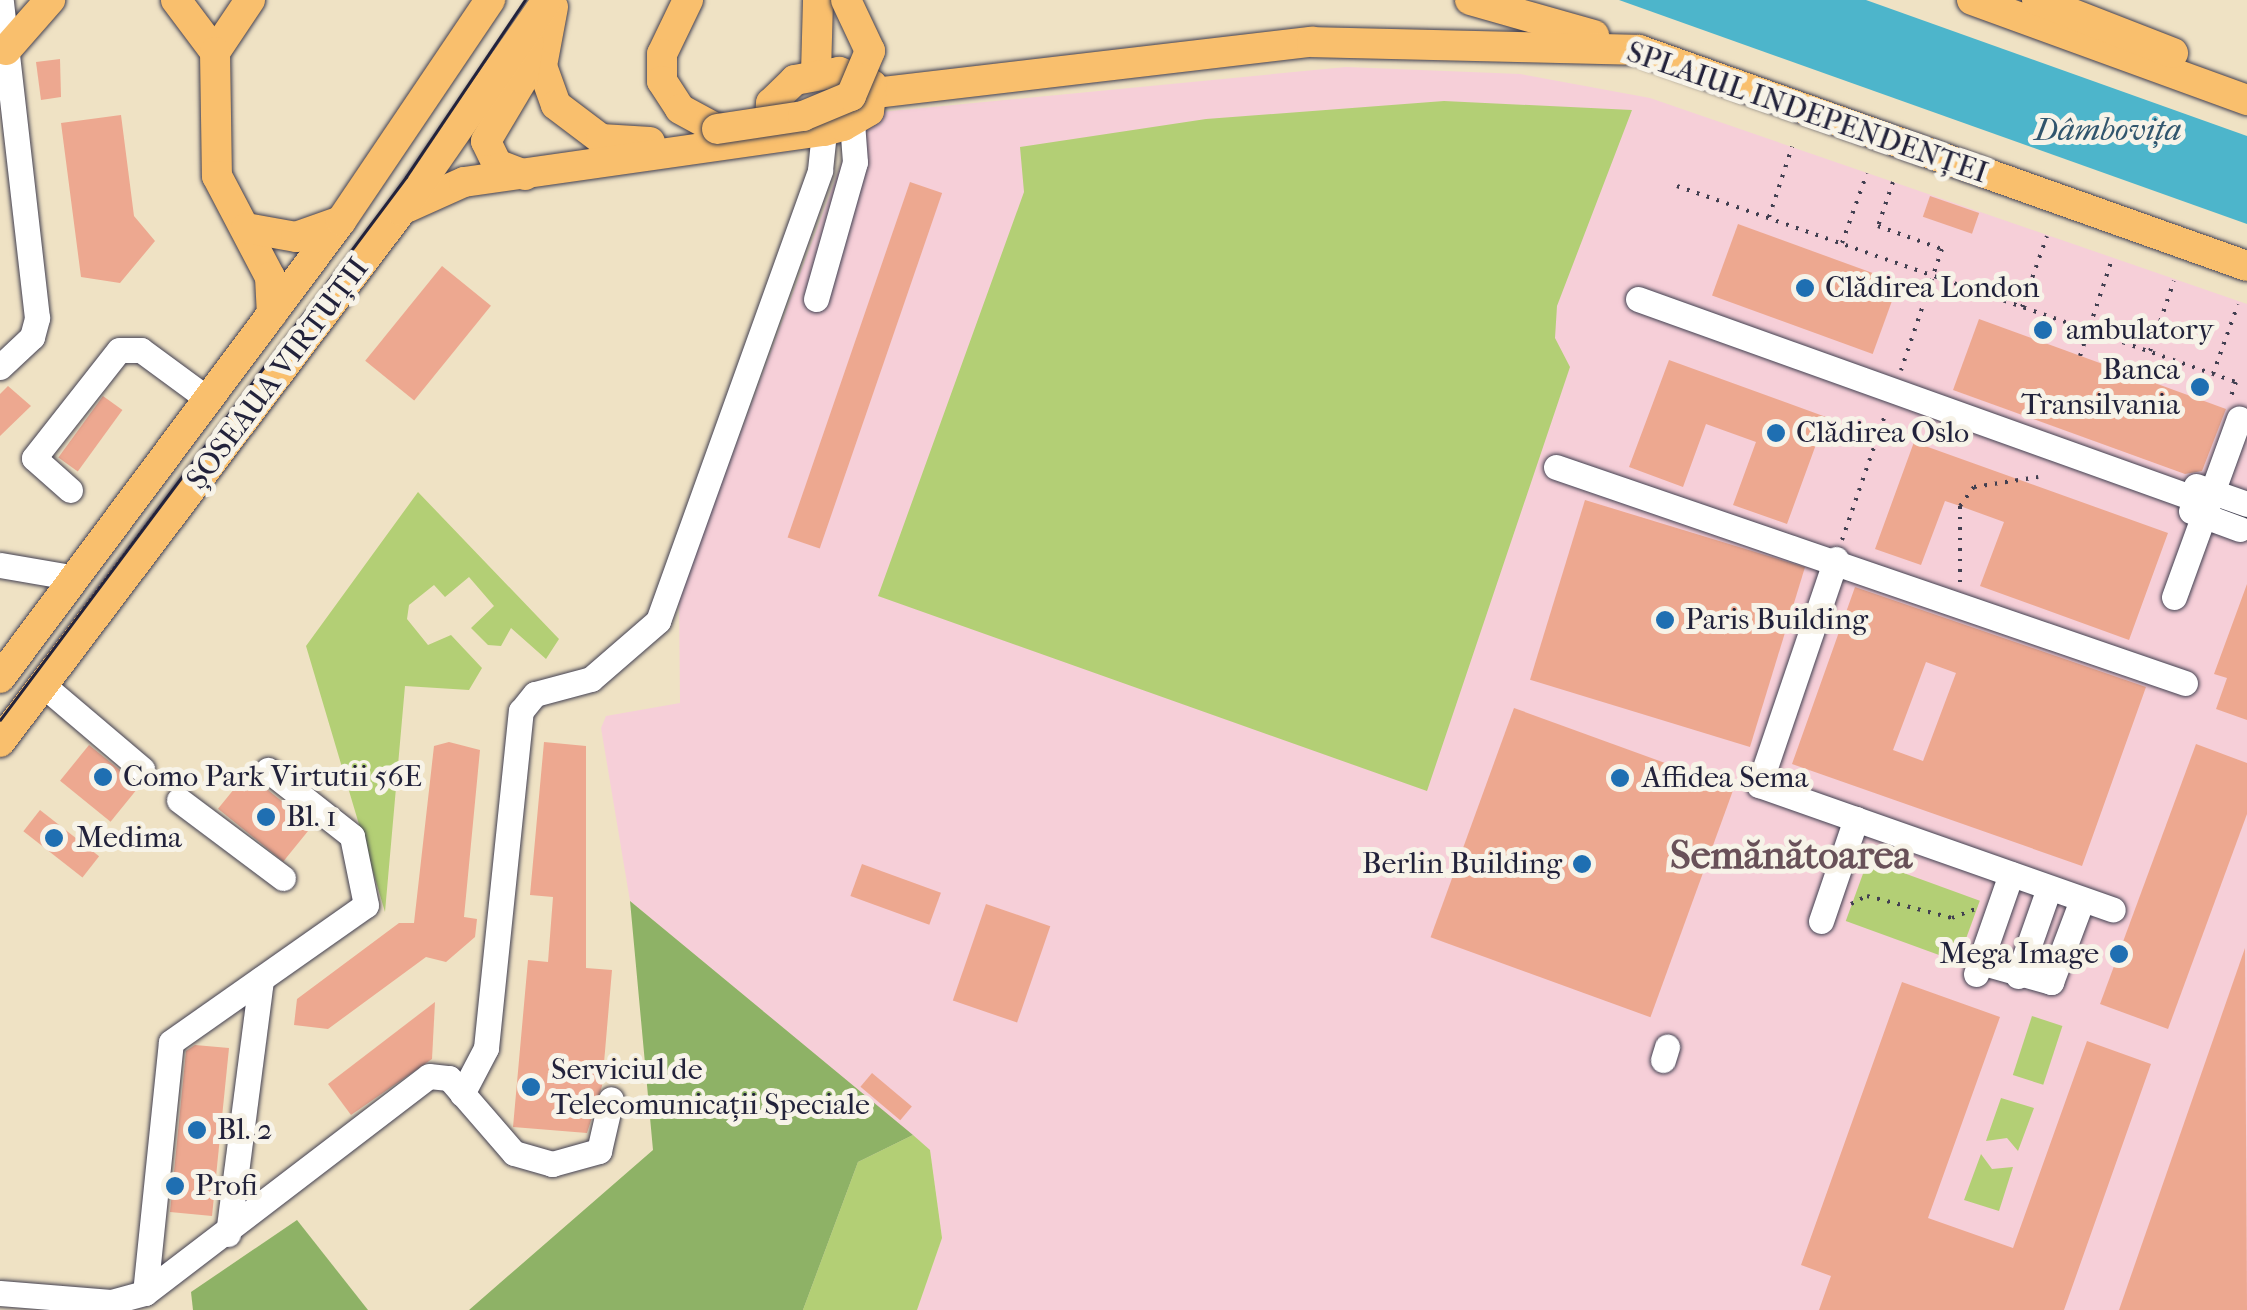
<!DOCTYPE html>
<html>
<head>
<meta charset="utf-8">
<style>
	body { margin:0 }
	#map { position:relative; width:2247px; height:1310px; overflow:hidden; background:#efe2c4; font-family:"IM FELL French Canon",serif }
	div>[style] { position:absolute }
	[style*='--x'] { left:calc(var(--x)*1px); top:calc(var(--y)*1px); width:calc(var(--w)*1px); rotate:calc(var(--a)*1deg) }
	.built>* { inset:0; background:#f6cfd8 }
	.green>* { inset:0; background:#b3cf75; transform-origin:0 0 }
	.forest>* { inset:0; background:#8eb266 }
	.water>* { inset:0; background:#4db5cb }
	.building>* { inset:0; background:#eda890; transform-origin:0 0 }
	.path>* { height:4px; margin-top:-2px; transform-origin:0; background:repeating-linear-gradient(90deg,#413f50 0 2.5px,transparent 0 10.5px) }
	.roads { filter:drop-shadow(0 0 2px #413f50) drop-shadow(0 0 2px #413f50) }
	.minor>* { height:25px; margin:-12.5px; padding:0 12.5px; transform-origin:12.5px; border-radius:12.5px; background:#fff }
	.major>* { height:30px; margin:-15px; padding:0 15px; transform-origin:15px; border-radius:15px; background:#f9bf6d }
	.tram>* { height:2.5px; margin:-1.25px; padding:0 1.25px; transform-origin:1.25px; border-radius:1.25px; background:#22223b }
	.bridges { filter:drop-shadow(0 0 2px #413f50) drop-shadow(0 0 2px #413f50) }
	.major-bridge>* { height:30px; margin:-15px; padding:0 15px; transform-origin:15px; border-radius:15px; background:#f9bf6d }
	.dots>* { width:28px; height:28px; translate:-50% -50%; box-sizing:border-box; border:5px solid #f7f3e8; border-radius:50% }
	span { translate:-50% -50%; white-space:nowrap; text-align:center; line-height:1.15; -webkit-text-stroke:10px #f7f3e8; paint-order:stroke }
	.street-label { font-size:30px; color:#22223b }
	.poi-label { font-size:30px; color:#22223b }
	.left { translate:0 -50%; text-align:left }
	.right { translate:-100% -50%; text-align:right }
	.water-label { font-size:32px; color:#31556d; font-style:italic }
	.district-label { font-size:40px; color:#695159; font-weight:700 }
</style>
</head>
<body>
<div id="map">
	<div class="built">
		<i style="clip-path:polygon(1346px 67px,1520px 74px,1650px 98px,2247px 304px,2247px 1310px,917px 1310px,942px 1238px,930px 1150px,630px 901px,601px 728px,606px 716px,680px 703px,679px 597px,860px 114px)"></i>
	</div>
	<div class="green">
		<i style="clip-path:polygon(1444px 101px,1632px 110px,1557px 306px,1555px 338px,1570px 367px,1427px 791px,878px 596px,1024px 192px,1020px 147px,1206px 119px)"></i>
		<i style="clip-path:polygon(418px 492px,559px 639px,546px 659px,511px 628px,501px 646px,488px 645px,471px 628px,494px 606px,469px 577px,445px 597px,434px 585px,409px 605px,407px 619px,428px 645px,451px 635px,482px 668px,469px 690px,405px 686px,385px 912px,306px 646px)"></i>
		<i style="left:1868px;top:860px;width:119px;height:65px;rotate:20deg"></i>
		<i style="left:2032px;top:1016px;width:32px;height:62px;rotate:18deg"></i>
		<i style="clip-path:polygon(2001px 1098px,2034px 1108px,2018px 1151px,2007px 1138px,1986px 1141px)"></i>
		<i style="clip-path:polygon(913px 1135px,930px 1150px,942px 1238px,917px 1310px,803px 1310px,858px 1162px)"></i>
		<i style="clip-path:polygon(1981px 1154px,1992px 1169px,2013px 1167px,1999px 1211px,1964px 1200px)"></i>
	</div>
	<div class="forest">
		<i style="clip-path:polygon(630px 901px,913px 1135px,858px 1162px,803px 1310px,469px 1310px,653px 1150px)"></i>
		<i style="clip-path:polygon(297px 1220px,368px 1310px,193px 1310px,191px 1292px)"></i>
	</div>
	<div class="water">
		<i style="clip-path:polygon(1619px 0,1866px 0,2247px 136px,2247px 224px)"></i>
	</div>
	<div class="building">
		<i style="clip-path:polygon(60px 59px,61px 97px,41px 100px,36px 62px)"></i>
		<i style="clip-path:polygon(121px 115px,134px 216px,155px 241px,120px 283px,81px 277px,61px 123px)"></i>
		<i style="left:910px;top:182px;width:34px;height:376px;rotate:19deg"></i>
		<i style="left:1930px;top:196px;width:52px;height:22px;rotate:19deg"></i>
		<i style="left:1738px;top:224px;width:171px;height:76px;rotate:20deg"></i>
		<i style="left:442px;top:266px;width:63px;height:122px;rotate:39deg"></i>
		<i style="clip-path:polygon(1979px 319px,2226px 409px,2202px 471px,2185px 474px,1953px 390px)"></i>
		<i style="clip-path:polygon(1669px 360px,1826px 417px,1787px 524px,1733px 505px,1756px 442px,1706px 424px,1683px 487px,1629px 467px)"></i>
		<i style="clip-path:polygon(8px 386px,31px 406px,0 436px,0 394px)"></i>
		<i style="left:103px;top:396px;width:24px;height:76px;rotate:36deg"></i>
		<i style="clip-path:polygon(1914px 442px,2168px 533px,2129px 640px,1980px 586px,2004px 522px,1960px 506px,1945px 501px,1921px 565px,1875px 549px)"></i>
		<i style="left:1585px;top:500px;width:230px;height:188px;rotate:17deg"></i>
		<i style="clip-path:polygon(2247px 584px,2247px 720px,2216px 709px,2227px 678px,2214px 674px)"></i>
		<i style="clip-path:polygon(evenodd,1855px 587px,2146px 687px,2082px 866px,1792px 764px,1855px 587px,1926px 662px,1956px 673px,1923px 761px,1893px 750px,1926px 662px)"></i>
		<i style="left:1514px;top:708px;width:234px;height:244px;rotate:20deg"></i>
		<i style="clip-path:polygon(449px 742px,480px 750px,464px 917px,477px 919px,475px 937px,446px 962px,426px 957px,328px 1029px,294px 1025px,297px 999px,399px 923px,414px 923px,434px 746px)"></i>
		<i style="clip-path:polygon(544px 742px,586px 746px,586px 968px,612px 970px,602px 1086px,587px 1133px,513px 1127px,528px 960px,548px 962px,553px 897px,530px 895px)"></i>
		<i style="clip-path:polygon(2196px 744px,2247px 763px,2247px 814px,2168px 1029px,2100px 1004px)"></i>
		<i style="left:89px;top:745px;width:65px;height:46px;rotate:39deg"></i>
		<i style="left:247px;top:773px;width:84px;height:46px;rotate:39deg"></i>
		<i style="left:40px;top:810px;width:75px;height:27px;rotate:38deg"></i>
		<i style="left:862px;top:864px;width:84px;height:34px;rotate:20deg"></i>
		<i style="left:986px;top:904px;width:68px;height:102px;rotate:19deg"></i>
		<i style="clip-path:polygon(2245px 948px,2247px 1310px,2119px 1310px)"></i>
		<i style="clip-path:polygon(1902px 982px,2000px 1017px,1928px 1218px,2013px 1248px,2087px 1041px,2151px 1064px,2064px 1310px,1819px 1310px,1831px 1276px,1801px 1265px)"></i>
		<i style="clip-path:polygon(435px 1002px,432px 1059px,351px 1115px,328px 1084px)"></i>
		<i style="clip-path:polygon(195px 1045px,229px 1048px,212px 1216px,170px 1212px,186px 1051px)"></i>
		<i style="left:872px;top:1073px;width:52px;height:18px;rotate:40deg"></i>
	</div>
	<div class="path">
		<i style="--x:1893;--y:182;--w:46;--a:108.8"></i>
		<i style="--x:1878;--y:226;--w:68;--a:19.8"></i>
		<i style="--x:1942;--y:249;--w:128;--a:108.7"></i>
		<i style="--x:1677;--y:186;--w:592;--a:19.32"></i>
		<i style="--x:2236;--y:382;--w:18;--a:109"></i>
		<i style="--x:1769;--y:217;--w:74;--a:-71.8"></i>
		<i style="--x:1842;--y:243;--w:74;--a:-70.3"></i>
		<i style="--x:2022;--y:307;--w:75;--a:-70.6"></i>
		<i style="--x:2150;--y:351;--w:74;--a:-71.1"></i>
		<i style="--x:2080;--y:356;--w:102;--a:-71.7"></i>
		<i style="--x:2213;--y:374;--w:74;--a:-70.3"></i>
		<i style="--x:1842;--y:540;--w:135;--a:-71"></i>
		<i style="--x:1960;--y:582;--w:76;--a:-90"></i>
		<i style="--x:1960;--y:506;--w:24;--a:-54"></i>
		<i style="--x:1974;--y:487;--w:65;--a:-8.9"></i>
		<i style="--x:1851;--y:904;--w:18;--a:-27"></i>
		<i style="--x:1867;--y:896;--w:88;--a:14.5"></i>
		<i style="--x:1952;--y:918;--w:26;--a:-21"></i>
	</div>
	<div class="roads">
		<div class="minor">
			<i style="--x:816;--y:299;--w:142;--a:-74.1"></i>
			<i style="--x:855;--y:162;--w:40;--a:-94.3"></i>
			<i style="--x:1638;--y:299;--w:604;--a:19.72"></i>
			<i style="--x:0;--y:367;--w:44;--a:-43.2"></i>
			<i style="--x:32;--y:337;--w:20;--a:-75"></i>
			<i style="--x:37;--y:318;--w:320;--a:-96.5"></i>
			<i style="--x:1556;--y:467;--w:665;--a:18.95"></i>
			<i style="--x:2196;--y:486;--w:54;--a:19.4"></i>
			<i style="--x:70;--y:490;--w:48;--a:-138.4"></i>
			<i style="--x:34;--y:458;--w:137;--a:-51.8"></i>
			<i style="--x:119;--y:350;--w:22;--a:0"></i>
			<i style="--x:141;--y:350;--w:84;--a:36.3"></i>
			<i style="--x:2191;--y:511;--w:52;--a:20.2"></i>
			<i style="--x:1836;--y:559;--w:239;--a:108.8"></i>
			<i style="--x:1759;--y:785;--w:375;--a:19.4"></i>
			<i style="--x:0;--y:565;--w:77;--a:9.7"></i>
			<i style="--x:2174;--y:597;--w:190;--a:-70"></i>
			<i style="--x:43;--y:685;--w:130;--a:40.3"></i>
			<i style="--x:179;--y:800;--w:130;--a:36.9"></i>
			<i style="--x:1821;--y:921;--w:108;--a:-71.1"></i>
			<i style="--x:1980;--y:962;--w:74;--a:15.7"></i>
			<i style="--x:2051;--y:982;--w:88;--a:-69.3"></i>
			<i style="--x:1976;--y:974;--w:106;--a:-70.7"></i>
			<i style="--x:2018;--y:976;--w:93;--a:-70.6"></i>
			<i style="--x:1663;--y:1060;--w:14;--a:-73"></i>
			<i style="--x:462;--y:1094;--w:52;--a:-62.4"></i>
			<i style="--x:486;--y:1048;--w:339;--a:-84.1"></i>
			<i style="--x:521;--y:711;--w:22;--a:-51"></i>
			<i style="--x:535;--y:694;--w:58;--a:-15"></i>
			<i style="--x:591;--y:679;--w:89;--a:-40.9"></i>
			<i style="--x:658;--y:621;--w:479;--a:-70.2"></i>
			<i style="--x:820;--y:170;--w:39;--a:-84"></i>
			<i style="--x:228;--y:1234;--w:257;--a:-82.6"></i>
			<i style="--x:0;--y:1293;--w:111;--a:4.6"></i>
			<i style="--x:111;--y:1302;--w:35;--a:-15"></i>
			<i style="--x:145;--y:1293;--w:357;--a:-37.4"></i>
			<i style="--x:429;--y:1076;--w:20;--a:6"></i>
			<i style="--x:449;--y:1078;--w:99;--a:49.1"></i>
			<i style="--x:514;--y:1153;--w:40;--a:16"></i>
			<i style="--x:552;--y:1164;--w:49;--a:-15.5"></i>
			<i style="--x:599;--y:1151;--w:53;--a:-77"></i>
			<i style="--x:145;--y:1293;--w:252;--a:-84.1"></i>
			<i style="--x:171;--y:1042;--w:238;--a:-35.1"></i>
			<i style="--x:366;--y:905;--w:70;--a:-101.5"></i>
			<i style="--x:352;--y:836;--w:107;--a:-141.8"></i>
		</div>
		<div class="major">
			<i style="--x:176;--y:0;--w:65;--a:53.1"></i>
			<i style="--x:250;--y:0;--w:63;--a:123.9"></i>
			<i style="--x:215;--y:52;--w:124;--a:89.1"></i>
			<i style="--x:217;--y:176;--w:114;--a:62.3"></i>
			<i style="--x:270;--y:277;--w:37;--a:87"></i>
			<i style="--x:688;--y:0;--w:60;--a:115.7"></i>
			<i style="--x:662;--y:54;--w:27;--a:90"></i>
			<i style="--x:662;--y:81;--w:33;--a:57"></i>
			<i style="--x:680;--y:109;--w:42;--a:28.4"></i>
			<i style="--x:1470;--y:0;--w:129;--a:15.8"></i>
			<i style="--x:1972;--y:0;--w:293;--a:20"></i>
			<i style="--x:2037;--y:0;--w:146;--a:21.3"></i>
			<i style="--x:553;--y:7;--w:60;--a:100.6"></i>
			<i style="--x:542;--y:66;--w:41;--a:70.3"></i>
			<i style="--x:556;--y:105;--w:56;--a:37.1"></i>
			<i style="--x:601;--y:139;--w:49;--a:3.5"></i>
			<i style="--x:6;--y:50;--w:67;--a:-48.7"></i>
			<i style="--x:816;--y:73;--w:73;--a:-88.4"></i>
			<i style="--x:875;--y:93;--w:440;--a:-6.7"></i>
			<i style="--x:1312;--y:42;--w:327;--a:1.4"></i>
			<i style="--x:1639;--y:50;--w:645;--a:19.56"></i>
			<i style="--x:525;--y:175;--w:30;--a:-159"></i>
			<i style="--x:497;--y:164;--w:25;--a:-116"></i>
			<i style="--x:486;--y:141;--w:72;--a:-59.2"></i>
			<i style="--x:523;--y:79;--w:37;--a:-81"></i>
			<i style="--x:408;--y:207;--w:61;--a:-24.1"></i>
			<i style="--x:464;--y:182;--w:364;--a:-8.1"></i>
			<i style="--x:824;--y:131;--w:20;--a:-15"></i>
			<i style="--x:843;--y:126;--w:30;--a:-30"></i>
			<i style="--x:869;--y:111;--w:26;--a:-83"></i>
			<i style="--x:872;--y:85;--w:35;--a:-158"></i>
			<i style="--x:839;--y:72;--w:45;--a:169.7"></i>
			<i style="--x:795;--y:80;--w:33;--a:136"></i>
			<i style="--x:771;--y:103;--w:35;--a:93"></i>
			<i style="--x:246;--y:228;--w:51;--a:10.2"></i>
			<i style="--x:296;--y:237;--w:48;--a:-19.6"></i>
			<i style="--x:0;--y:678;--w:570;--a:-53.27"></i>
			<i style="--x:341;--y:221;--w:267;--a:-56"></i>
			<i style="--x:0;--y:742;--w:665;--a:-52.94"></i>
			<i style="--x:401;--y:211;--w:257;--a:-55.3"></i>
		</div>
	</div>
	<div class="tram">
		<i style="--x:0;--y:720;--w:678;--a:-53.21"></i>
		<i style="--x:406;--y:177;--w:213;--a:-56.1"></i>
	</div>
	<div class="bridges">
		<div class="major-bridge">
			<i style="--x:717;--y:129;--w:87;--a:-8.6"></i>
			<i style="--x:803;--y:116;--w:52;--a:-22.6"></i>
			<i style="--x:851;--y:96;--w:49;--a:-67.1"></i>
			<i style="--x:870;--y:51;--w:56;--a:-115.2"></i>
		</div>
	</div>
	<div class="dots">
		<i style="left:1805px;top:288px;background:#1f6fb2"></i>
		<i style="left:2043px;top:330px;background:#1f6fb2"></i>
		<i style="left:2200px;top:387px;background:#1f6fb2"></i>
		<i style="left:1776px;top:433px;background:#1f6fb2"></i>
		<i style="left:1665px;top:620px;background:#1f6fb2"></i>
		<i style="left:103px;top:777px;background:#1f6fb2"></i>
		<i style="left:1620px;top:778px;background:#1f6fb2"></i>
		<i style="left:266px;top:817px;background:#1f6fb2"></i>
		<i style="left:54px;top:838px;background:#1f6fb2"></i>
		<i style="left:1582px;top:864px;background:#1f6fb2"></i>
		<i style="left:2119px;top:954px;background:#1f6fb2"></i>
		<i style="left:531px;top:1087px;background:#1f6fb2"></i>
		<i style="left:197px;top:1130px;background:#1f6fb2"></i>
		<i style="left:175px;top:1186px;background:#1f6fb2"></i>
	</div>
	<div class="street-label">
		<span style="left:1807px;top:113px;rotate:19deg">SPLAIUL INDEPENDENȚEI</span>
		<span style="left:278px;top:374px;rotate:-53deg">ȘOSEAUA VIRTUȚII</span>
	</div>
	<div class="poi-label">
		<span class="left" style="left:1825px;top:288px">Clădirea London</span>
		<span class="left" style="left:2066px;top:330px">ambulatory</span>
		<span class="right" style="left:2180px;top:387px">Banca<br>Transilvania</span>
		<span class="left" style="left:1796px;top:433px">Clădirea Oslo</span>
		<span class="left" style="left:1685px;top:620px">Paris Building</span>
		<span class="left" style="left:123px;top:777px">Como Park Virtutii 56E</span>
		<span class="left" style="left:1642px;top:778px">Affidea Sema</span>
		<span class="left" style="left:286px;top:817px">Bl. 1</span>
		<span class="left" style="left:76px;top:838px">Medima</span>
		<span class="right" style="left:1562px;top:864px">Berlin Building</span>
		<span class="right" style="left:2099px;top:954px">Mega Image</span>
		<span class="left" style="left:551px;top:1087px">Serviciul de<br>Telecomunicații Speciale</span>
		<span class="left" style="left:217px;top:1130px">Bl. 2</span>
		<span class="left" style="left:195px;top:1186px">Profi</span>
	</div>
	<div class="water-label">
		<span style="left:2108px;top:130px">Dâmbovița</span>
	</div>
	<div class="district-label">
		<span style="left:1791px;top:855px">Semănătoarea</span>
	</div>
</div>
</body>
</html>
